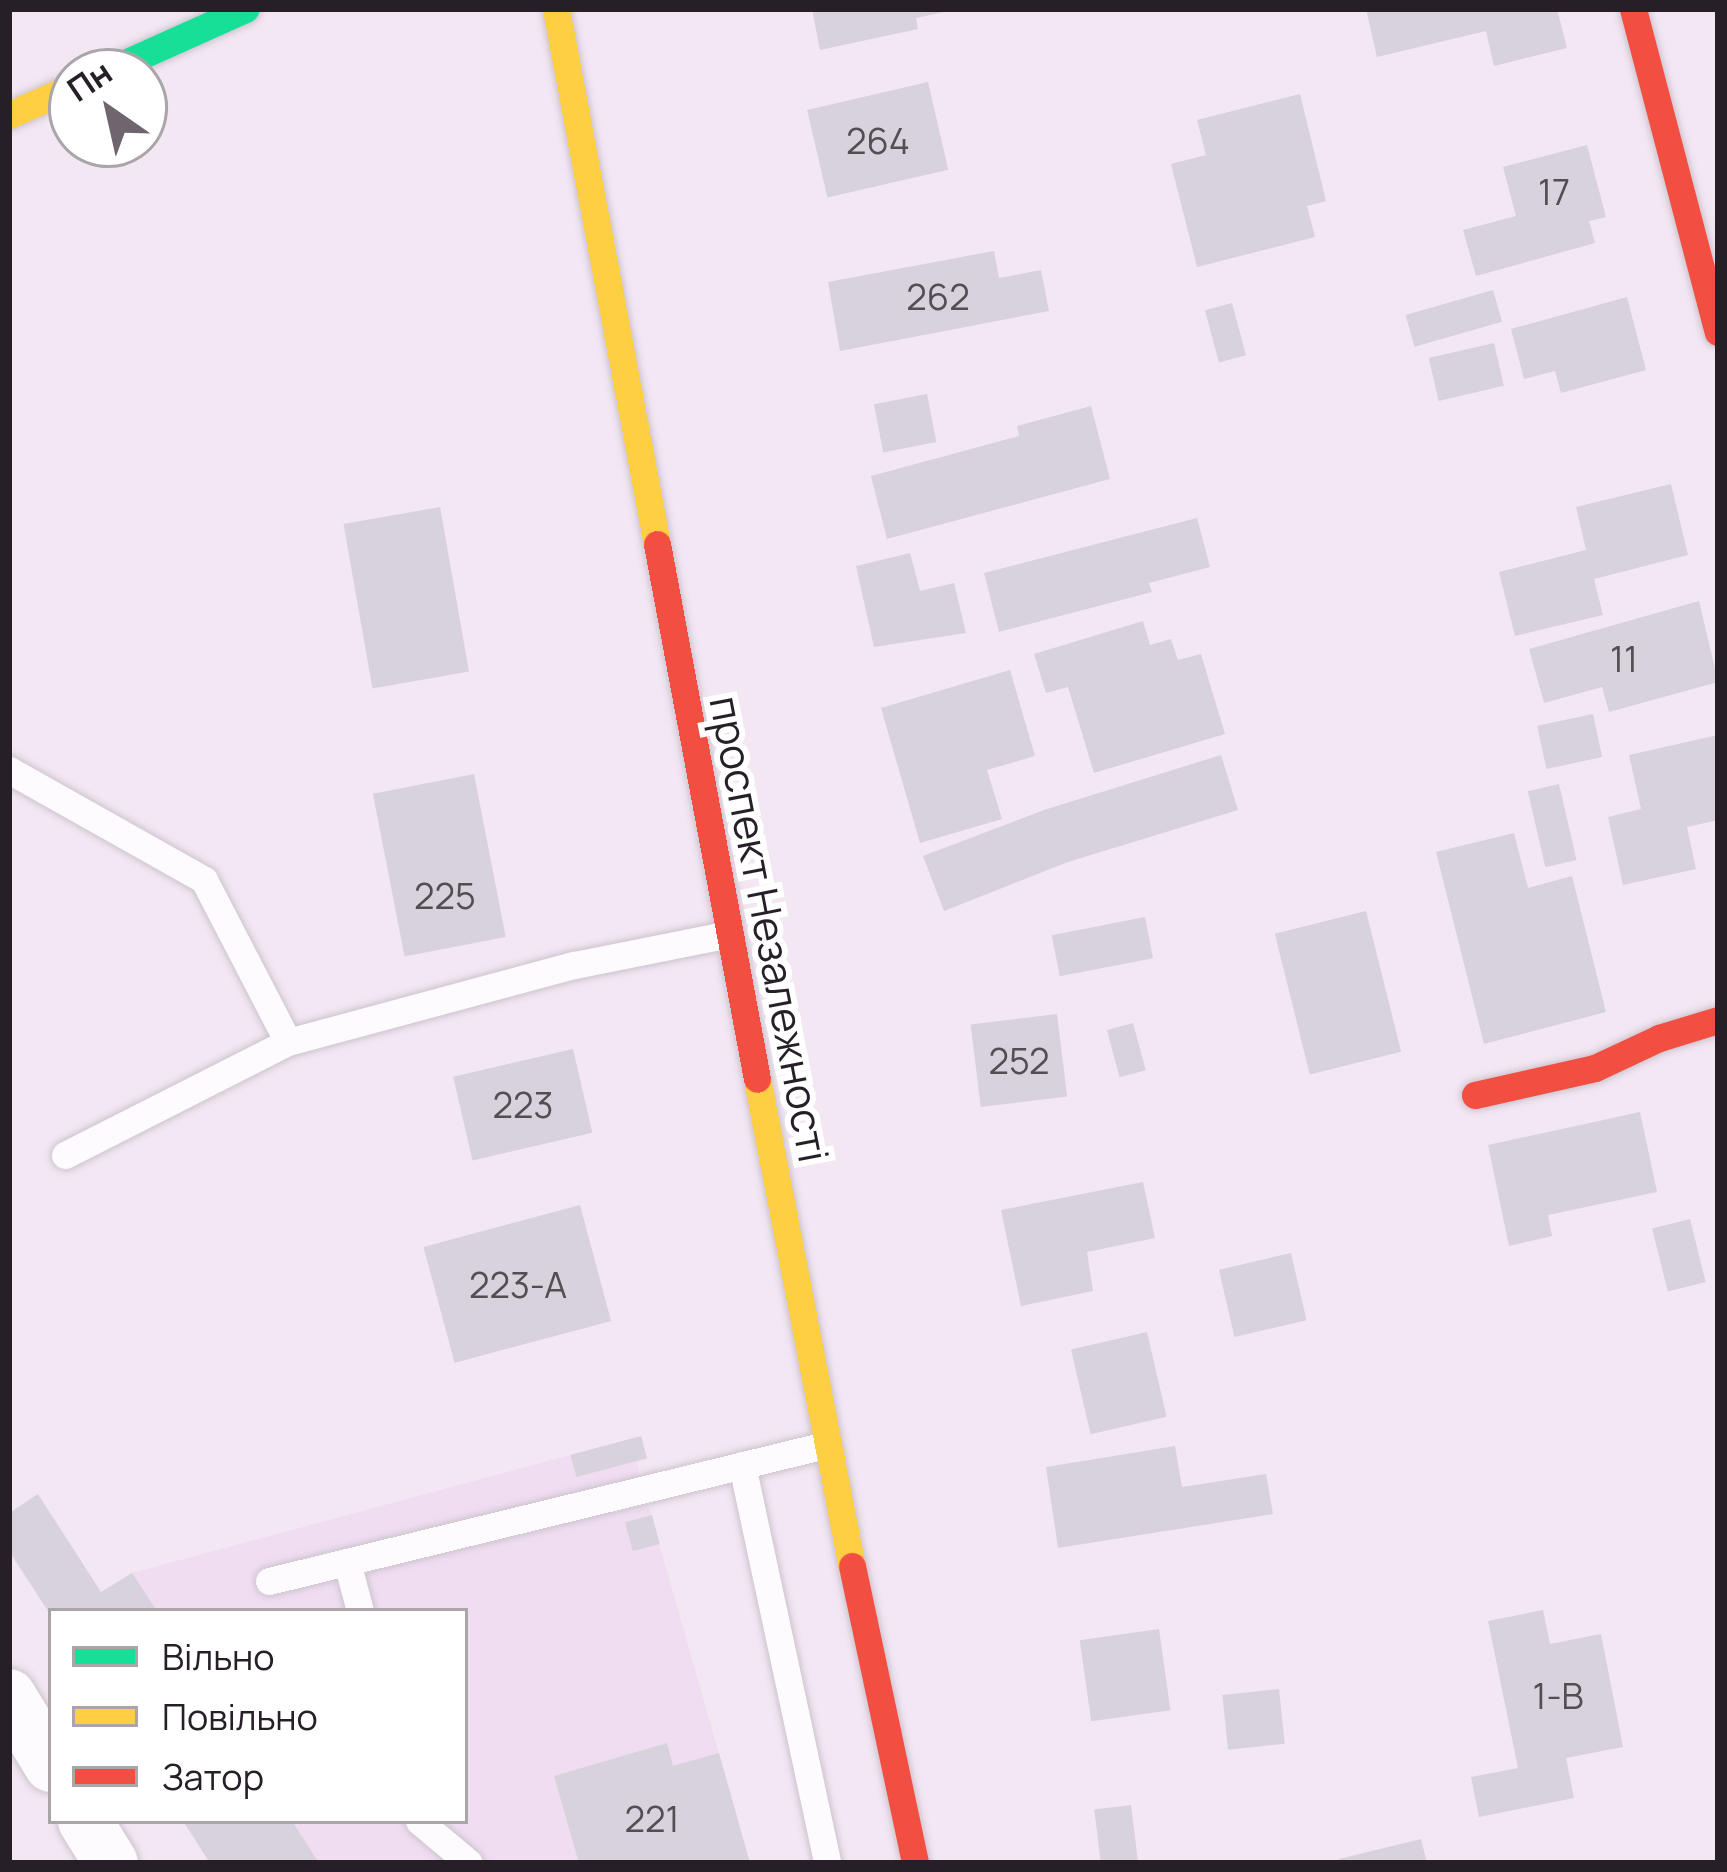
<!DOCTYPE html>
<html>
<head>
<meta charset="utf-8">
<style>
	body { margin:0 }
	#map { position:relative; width:1727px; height:1872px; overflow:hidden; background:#f2e7f3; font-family:Manrope,sans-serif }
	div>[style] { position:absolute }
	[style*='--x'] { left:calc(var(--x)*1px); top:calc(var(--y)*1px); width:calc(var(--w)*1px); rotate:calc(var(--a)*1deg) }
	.built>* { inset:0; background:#f0ddf2 }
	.building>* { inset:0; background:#d8d2dd; transform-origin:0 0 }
	.roads { filter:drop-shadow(0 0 3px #cdc4ce) drop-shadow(0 0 3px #cdc4ce) }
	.lane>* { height:27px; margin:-13.5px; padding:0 13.5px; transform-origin:13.5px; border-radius:13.5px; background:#fdfbfd }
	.street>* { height:54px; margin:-27px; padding:0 27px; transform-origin:27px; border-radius:27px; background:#fdfbfd }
	.fast>* { height:27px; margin:-13.5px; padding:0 13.5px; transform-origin:13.5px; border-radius:13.5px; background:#16e098 }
	.slow>* { height:27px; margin:-13.5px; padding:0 13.5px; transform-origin:13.5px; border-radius:13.5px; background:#ffcf43 }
	.jam>* { height:27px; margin:-13.5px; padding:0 13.5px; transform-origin:13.5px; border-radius:13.5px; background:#f24e42 }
	span { translate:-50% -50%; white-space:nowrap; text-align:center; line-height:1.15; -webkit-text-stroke:12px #fff; paint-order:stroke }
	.number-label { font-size:36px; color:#544d56 }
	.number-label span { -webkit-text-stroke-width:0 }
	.street-label { font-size:42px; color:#271f28 }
	.frame { position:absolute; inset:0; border:12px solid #271f28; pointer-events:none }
	.legend { position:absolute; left:48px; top:1608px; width:420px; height:216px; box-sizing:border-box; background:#fff; border:3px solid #a9a5a9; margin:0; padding:15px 21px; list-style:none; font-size:36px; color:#271f28 }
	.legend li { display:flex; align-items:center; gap:24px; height:60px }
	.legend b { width:60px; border:3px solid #a9a5a9 }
	.north { position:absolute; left:48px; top:48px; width:120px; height:120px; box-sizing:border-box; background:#fff; border:3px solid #a9a5a9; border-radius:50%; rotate:326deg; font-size:33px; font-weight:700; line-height:48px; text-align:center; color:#271f28 }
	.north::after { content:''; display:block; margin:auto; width:42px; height:54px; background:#6e656f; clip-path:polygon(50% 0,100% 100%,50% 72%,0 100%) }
</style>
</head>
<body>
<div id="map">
	<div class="built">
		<i style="clip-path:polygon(641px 1436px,647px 1458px,637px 1462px,639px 1473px,750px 1863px,210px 1863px,183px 1821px,465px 1821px,465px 1611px,72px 1611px,132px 1573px)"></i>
	</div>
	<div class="building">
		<i style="clip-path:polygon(812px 9px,948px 9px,949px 11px,916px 18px,918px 29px,820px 50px)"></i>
		<i style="clip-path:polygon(1366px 9px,1557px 9px,1567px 48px,1494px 66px,1486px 31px,1377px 57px)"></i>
		<i style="left:928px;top:82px;width:90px;height:124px;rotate:77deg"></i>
		<i style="clip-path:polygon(1300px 94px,1326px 201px,1307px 206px,1315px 237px,1197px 267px,1171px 164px,1206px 155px,1197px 120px)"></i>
		<i style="clip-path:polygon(1587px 145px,1606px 217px,1589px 221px,1595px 243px,1476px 276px,1463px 230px,1516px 216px,1503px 167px)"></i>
		<i style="clip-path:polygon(994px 251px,999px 278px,1041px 270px,1049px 311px,840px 351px,828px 282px)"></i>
		<i style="left:1493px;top:290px;width:33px;height:91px;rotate:74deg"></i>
		<i style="clip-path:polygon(1627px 297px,1646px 370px,1561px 393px,1555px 371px,1524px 379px,1511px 329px)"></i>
		<i style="left:1232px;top:303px;width:54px;height:28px;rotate:75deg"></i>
		<i style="left:1494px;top:343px;width:44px;height:67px;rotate:77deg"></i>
		<i style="left:927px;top:394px;width:49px;height:54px;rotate:79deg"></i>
		<i style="clip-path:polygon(1091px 406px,1110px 479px,887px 539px,871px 476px,1019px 436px,1017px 426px)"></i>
		<i style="clip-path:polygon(1671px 484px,1688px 555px,1594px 579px,1603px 615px,1515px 636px,1499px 572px,1586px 550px,1576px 507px)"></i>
		<i style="left:440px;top:507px;width:167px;height:98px;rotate:80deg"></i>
		<i style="clip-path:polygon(1197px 518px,1210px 567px,1149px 583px,1152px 592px,999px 632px,984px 573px)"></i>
		<i style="clip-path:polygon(910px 553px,920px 591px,954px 583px,966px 633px,874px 647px,856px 566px)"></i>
		<i style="clip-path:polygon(1699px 601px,1718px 682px,1609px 712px,1602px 687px,1544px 703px,1529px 649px)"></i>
		<i style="clip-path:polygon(1143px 621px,1150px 645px,1171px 639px,1178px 660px,1201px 654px,1225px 734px,1094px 773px,1068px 687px,1046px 693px,1034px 654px)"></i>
		<i style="clip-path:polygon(1010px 670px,1035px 756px,987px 770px,1002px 819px,920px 843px,881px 708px)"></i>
		<i style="left:1593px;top:714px;width:44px;height:57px;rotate:78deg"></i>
		<i style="clip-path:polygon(1718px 735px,1718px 820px,1687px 827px,1696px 869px,1623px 885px,1608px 817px,1641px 809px,1629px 755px)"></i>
		<i style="clip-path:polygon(1221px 755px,1238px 810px,1068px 862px,944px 911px,923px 856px,1044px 810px)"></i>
		<i style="left:474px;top:774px;width:166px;height:103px;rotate:79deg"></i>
		<i style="left:1559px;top:784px;width:78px;height:32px;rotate:77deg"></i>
		<i style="clip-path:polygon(1514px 833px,1528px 888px,1572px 876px,1606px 1012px,1484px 1044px,1436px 852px)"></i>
		<i style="left:1366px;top:911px;width:145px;height:94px;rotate:76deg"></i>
		<i style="left:1145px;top:917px;width:42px;height:95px;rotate:79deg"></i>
		<i style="left:1057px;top:1014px;width:83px;height:87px;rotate:83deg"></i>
		<i style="left:1133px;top:1023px;width:49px;height:27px;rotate:75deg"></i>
		<i style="left:573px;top:1049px;width:86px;height:123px;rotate:77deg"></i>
		<i style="clip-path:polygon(1640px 1112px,1657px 1192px,1548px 1215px,1552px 1236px,1509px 1246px,1488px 1145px)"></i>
		<i style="clip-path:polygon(1143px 1182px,1155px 1238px,1087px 1252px,1093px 1291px,1021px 1306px,1001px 1210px)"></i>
		<i style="left:580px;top:1205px;width:120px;height:162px;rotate:75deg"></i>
		<i style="left:1690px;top:1219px;width:65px;height:39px;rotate:76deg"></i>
		<i style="left:1291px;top:1253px;width:69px;height:74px;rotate:77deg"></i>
		<i style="left:1147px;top:1332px;width:87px;height:78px;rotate:77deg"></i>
		<i style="left:641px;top:1436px;width:23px;height:73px;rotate:75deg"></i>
		<i style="clip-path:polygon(1175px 1446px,1182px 1487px,1266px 1474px,1273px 1514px,1058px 1548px,1046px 1467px)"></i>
		<i style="clip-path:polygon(38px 1494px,101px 1592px,132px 1573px,157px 1611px,48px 1611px,9px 1551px,9px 1513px)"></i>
		<i style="left:652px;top:1515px;width:30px;height:28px;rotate:75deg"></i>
		<i style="clip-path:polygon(1543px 1610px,1550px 1644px,1601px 1634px,1623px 1747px,1566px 1758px,1574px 1798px,1479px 1817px,1471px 1777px,1518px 1768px,1488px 1621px)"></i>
		<i style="left:1159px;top:1629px;width:82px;height:80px;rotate:82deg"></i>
		<i style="left:1279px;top:1689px;width:55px;height:57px;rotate:84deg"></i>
		<i style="clip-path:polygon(667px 1743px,673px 1766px,719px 1753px,750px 1863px,579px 1863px,554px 1776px)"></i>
		<i style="left:1131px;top:1805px;width:56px;height:37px;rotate:83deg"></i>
		<i style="clip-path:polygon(183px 1821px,292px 1821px,319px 1863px,210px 1863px)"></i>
		<i style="clip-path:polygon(1421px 1839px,1427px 1863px,1340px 1863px,1339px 1859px)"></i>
	</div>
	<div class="roads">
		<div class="lane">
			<i style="--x:9;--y:770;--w:224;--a:29.4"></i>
			<i style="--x:204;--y:880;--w:182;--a:62.6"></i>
			<i style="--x:65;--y:1155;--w:250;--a:-26.9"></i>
			<i style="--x:288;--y:1042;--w:296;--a:-15.1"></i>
			<i style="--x:574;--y:965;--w:158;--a:-11.3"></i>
			<i style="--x:742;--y:1465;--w:407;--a:77.9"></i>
			<i style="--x:347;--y:1562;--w:51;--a:75.1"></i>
			<i style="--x:269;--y:1581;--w:572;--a:-13.74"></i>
			<i style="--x:419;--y:1821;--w:65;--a:40"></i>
		</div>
		<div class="street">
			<i style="--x:9;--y:1696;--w:81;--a:58.7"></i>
			<i style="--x:85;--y:1821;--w:49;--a:58.2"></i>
		</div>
		<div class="fast">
			<i style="--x:105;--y:72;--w:154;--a:-24.2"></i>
		</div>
		<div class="slow">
			<i style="--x:556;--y:9;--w:544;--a:79.31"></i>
			<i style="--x:9;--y:115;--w:69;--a:-24"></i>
			<i style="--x:757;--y:1079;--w:496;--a:79"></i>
		</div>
		<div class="jam">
			<i style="--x:1633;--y:9;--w:334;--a:75.3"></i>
			<i style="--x:657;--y:544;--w:544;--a:79.41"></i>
			<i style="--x:1475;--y:1095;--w:123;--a:-12.7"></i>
			<i style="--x:1595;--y:1068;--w:71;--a:-25.1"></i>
			<i style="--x:1659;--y:1038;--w:62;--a:-17"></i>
			<i style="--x:852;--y:1566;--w:304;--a:78"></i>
		</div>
	</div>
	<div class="number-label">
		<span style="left:878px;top:141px">264</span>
		<span style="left:1554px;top:192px">17</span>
		<span style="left:938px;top:297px">262</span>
		<span style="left:1624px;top:659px">11</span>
		<span style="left:445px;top:896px">225</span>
		<span style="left:1019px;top:1061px">252</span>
		<span style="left:523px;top:1105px">223</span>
		<span style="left:518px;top:1285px">223-А</span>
		<span style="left:1558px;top:1696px">1-В</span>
		<span style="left:652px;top:1819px">221</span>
	</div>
	<div class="street-label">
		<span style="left:770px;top:929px;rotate:79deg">проспект Незалежності</span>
	</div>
	<div class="frame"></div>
	<ul class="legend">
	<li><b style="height:15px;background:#16e098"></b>Вільно</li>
	<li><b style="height:15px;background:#ffcf43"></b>Повільно</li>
	<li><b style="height:15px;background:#f24e42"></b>Затор</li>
	</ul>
	<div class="north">Пн</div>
</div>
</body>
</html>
